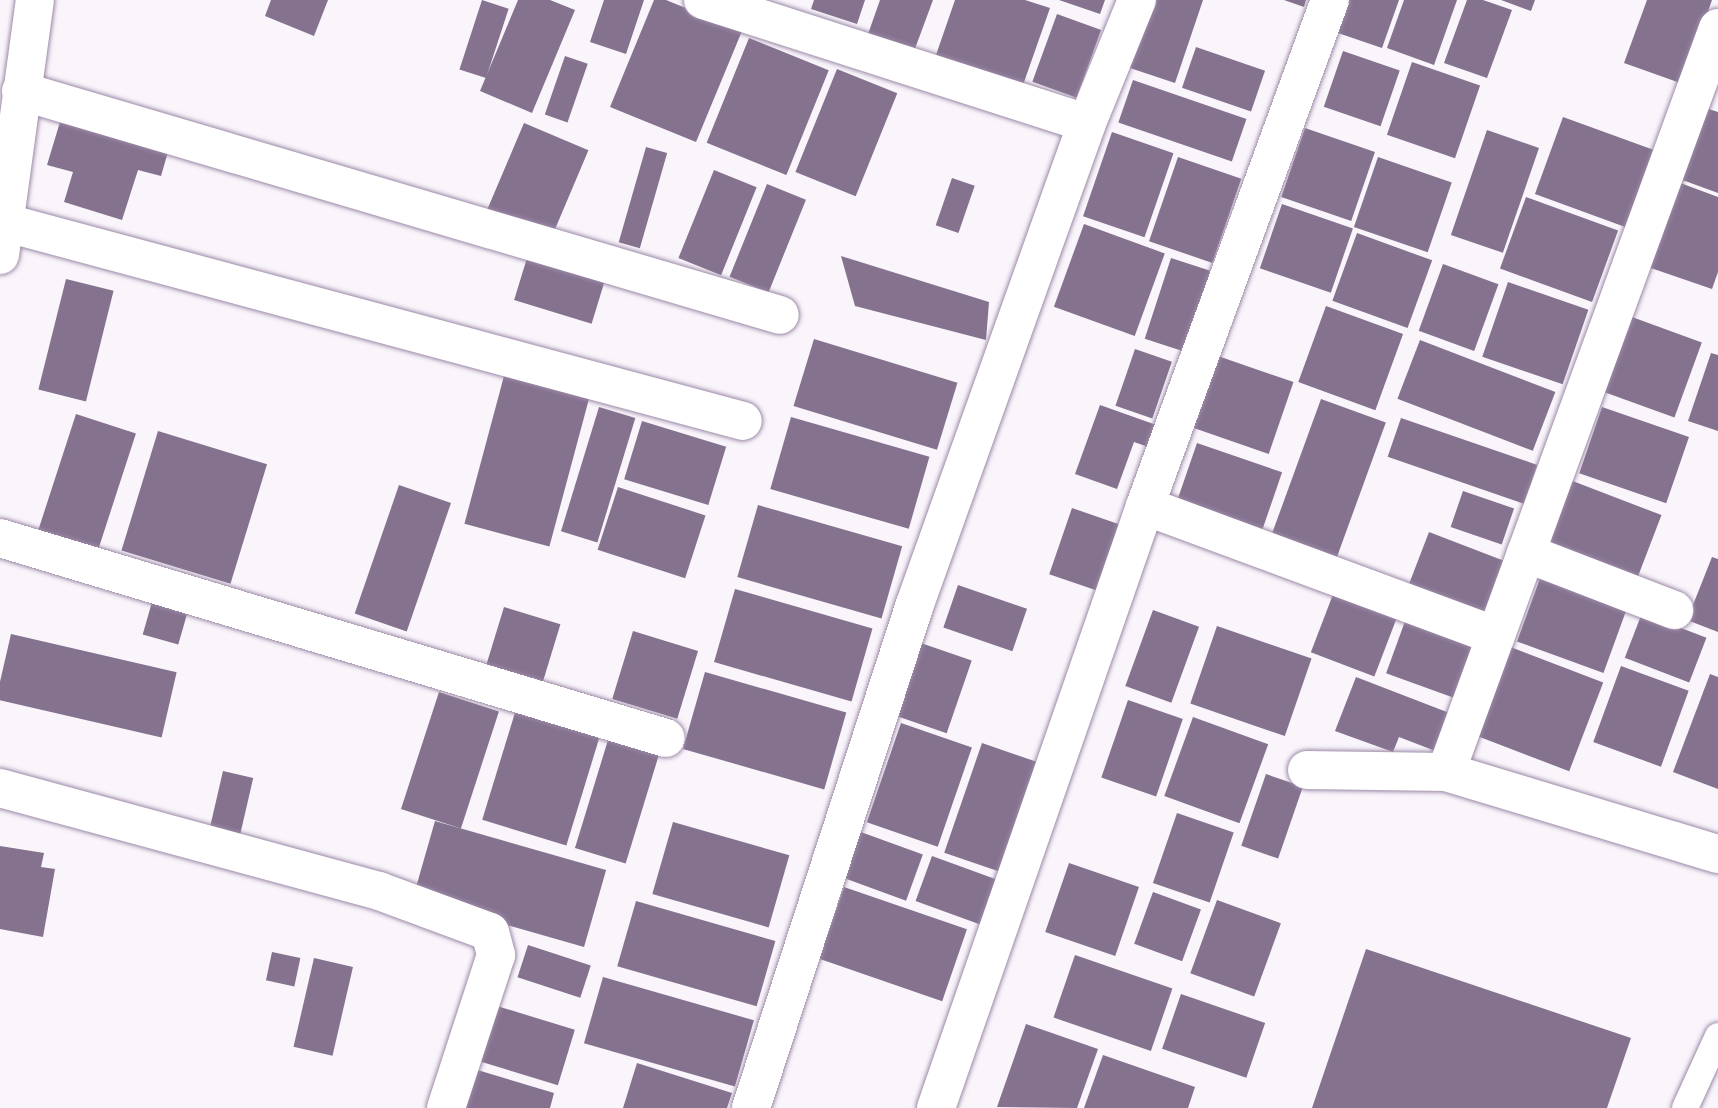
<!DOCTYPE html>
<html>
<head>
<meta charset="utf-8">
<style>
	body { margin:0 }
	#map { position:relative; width:1718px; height:1108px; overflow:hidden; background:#f9f5fb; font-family:Karla,sans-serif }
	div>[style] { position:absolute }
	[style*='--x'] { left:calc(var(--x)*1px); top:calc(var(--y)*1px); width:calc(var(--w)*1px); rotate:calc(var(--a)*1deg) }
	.building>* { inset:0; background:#84728f; transform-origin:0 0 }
	.roads { filter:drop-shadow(0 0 2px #9c89a7) drop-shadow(0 0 2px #9c89a7) }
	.lane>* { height:26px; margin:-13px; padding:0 13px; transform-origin:13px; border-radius:13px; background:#fff }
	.street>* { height:38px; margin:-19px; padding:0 19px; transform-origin:19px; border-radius:19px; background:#fff }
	span { translate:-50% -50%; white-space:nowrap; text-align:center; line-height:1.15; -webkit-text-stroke:5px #fff; paint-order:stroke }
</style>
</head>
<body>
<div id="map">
	<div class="building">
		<i style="clip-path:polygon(271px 0,328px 0,314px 36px,265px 16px)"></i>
		<i style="left:482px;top:0;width:28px;height:73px;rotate:18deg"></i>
		<i style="clip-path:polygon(518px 0,550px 0,575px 10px,532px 113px,480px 91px)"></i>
		<i style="clip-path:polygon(604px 0,644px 0,626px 54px,590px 42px)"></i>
		<i style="clip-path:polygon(654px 0,666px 0,742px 31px,696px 142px,610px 107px)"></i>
		<i style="clip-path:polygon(814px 0,865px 0,857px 24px,811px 9px)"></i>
		<i style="clip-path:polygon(880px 0,933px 0,913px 54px,867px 37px)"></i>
		<i style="clip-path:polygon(955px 0,1025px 0,1050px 8px,1023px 85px,936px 55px)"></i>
		<i style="clip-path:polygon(1059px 0,1105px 0,1100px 14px)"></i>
		<i style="clip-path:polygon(1151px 0,1203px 0,1175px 83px,1127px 67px)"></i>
		<i style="clip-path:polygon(1284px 0,1306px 0,1304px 7px)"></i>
		<i style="clip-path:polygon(1349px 0,1399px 0,1382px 48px,1338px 33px)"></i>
		<i style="clip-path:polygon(1404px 0,1457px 0,1434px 65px,1387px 48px)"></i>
		<i style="clip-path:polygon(1467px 0,1483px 0,1512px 10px,1487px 78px,1444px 63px)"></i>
		<i style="clip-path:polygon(1501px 0,1535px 0,1531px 11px)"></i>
		<i style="clip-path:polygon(1647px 0,1712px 0,1683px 84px,1624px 63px)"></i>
		<i style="left:1057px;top:14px;width:47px;height:72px;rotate:20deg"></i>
		<i style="left:749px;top:38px;width:86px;height:113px;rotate:22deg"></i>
		<i style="left:1196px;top:47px;width:73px;height:43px;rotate:19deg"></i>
		<i style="left:1343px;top:51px;width:60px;height:59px;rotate:19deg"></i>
		<i style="left:565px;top:56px;width:24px;height:62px;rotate:19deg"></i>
		<i style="left:1412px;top:62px;width:72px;height:77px;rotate:19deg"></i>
		<i style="left:837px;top:69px;width:65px;height:111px;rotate:22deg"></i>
		<i style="left:1133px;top:80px;width:120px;height:45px;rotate:19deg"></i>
		<i style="clip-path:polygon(1702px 107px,1718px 112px,1718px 193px,1677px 178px)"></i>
		<i style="clip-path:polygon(63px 112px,170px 145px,161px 176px,138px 170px,122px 220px,64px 202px,73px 172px,47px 165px)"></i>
		<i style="left:1563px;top:117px;width:96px;height:82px;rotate:20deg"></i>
		<i style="left:524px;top:123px;width:70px;height:97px;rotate:23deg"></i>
		<i style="left:1305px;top:128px;width:74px;height:73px;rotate:19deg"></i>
		<i style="left:1487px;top:130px;width:55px;height:111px;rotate:19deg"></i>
		<i style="left:1112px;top:132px;width:65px;height:89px;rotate:19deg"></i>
		<i style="left:646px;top:147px;width:22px;height:99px;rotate:16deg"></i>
		<i style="left:1178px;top:157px;width:67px;height:89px;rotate:19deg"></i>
		<i style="left:1378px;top:157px;width:78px;height:74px;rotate:19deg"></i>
		<i style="left:714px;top:170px;width:46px;height:95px;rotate:22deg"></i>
		<i style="left:952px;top:178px;width:24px;height:50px;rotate:19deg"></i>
		<i style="clip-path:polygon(1675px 181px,1718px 197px,1718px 272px,1712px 289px,1645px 266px)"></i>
		<i style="left:767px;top:184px;width:42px;height:100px;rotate:22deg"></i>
		<i style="left:1526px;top:197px;width:98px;height:76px;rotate:20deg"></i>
		<i style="left:1282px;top:204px;width:75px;height:68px;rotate:19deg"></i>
		<i style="left:1084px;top:224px;width:86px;height:88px;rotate:20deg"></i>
		<i style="left:1357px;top:233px;width:80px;height:72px;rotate:20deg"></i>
		<i style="clip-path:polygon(841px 256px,989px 302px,986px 340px,855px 306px)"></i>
		<i style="left:527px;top:258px;width:81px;height:44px;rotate:17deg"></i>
		<i style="left:1171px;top:258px;width:51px;height:85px;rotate:18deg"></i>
		<i style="left:1443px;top:264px;width:59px;height:71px;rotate:20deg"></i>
		<i style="left:66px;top:279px;width:49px;height:114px;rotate:14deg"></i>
		<i style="left:1508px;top:282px;width:85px;height:79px;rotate:19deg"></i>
		<i style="left:1326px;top:306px;width:82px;height:81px;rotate:20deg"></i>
		<i style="left:1621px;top:313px;width:86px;height:80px;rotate:20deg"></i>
		<i style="left:814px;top:339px;width:150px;height:70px;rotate:17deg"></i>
		<i style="left:1420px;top:340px;width:145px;height:63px;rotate:21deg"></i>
		<i style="left:1135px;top:349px;width:39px;height:60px;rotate:19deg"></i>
		<i style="clip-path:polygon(1711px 353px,1718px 355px,1718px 431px,1688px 421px)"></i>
		<i style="left:1215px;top:355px;width:83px;height:76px;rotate:19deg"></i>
		<i style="left:504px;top:376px;width:88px;height:153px;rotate:15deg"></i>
		<i style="left:1321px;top:399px;width:69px;height:155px;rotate:20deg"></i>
		<i style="clip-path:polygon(1100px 405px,1162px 427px,1154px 449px,1134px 442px,1117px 489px,1075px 474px)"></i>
		<i style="left:599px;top:407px;width:38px;height:130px;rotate:17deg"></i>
		<i style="left:1602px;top:407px;width:92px;height:70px;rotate:19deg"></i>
		<i style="left:76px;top:414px;width:63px;height:134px;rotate:18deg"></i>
		<i style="left:791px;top:417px;width:144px;height:75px;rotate:16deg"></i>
		<i style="left:1401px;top:418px;width:144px;height:41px;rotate:19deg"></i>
		<i style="left:642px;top:421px;width:88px;height:61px;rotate:17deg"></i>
		<i style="left:158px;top:431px;width:114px;height:125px;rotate:17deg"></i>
		<i style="left:1197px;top:443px;width:90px;height:71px;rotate:19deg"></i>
		<i style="left:1570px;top:480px;width:98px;height:77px;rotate:21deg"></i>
		<i style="left:399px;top:485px;width:55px;height:136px;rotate:19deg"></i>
		<i style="left:618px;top:487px;width:92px;height:66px;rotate:18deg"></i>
		<i style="left:1463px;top:491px;width:54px;height:38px;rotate:19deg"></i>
		<i style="left:758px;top:505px;width:150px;height:75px;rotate:16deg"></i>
		<i style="left:1072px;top:508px;width:55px;height:70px;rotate:19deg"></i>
		<i style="left:1429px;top:532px;width:85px;height:71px;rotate:21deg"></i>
		<i style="clip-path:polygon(1712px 557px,1718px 559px,1718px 632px,1687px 620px)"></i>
		<i style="left:1543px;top:570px;width:92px;height:76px;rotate:20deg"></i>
		<i style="left:1337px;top:584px;width:68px;height:73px;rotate:21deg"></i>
		<i style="left:958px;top:585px;width:73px;height:45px;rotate:19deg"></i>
		<i style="left:735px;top:589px;width:143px;height:76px;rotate:16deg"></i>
		<i style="left:154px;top:595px;width:37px;height:41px;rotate:16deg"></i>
		<i style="left:504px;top:607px;width:59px;height:60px;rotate:17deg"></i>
		<i style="left:1153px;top:610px;width:49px;height:81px;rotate:20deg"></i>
		<i style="left:1408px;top:613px;width:80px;height:64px;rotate:20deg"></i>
		<i style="left:1642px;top:613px;width:69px;height:48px;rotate:21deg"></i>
		<i style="left:1217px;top:626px;width:100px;height:82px;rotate:19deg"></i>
		<i style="left:633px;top:631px;width:68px;height:71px;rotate:17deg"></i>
		<i style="left:11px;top:634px;width:170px;height:67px;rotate:13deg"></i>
		<i style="left:915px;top:641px;width:60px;height:77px;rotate:19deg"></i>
		<i style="left:1508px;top:646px;width:102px;height:95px;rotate:21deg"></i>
		<i style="left:1621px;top:666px;width:72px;height:81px;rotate:20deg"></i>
		<i style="left:705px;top:672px;width:147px;height:80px;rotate:16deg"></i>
		<i style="clip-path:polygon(1710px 674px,1718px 677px,1718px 789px,1673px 772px)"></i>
		<i style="clip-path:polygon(1356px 677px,1452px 714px,1438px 752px,1399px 737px,1393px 752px,1335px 731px)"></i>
		<i style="left:439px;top:692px;width:63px;height:123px;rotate:18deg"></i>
		<i style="left:1128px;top:700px;width:58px;height:82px;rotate:19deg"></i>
		<i style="left:517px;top:706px;width:88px;height:119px;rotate:17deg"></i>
		<i style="left:1193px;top:717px;width:80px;height:84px;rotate:20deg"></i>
		<i style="left:901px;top:723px;width:75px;height:105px;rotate:19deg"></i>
		<i style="left:608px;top:740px;width:53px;height:113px;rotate:17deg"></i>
		<i style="left:982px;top:743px;width:72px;height:116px;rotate:19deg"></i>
		<i style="left:223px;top:771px;width:31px;height:58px;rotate:13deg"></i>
		<i style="left:1266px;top:774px;width:39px;height:76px;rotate:19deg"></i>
		<i style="left:1177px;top:813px;width:60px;height:74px;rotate:19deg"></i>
		<i style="left:435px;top:821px;width:178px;height:80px;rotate:16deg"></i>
		<i style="left:673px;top:822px;width:121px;height:75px;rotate:16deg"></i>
		<i style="left:858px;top:831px;width:69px;height:49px;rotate:20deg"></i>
		<i style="clip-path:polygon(0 846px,44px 853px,41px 867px,55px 869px,43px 937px,0 929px)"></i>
		<i style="left:932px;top:856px;width:68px;height:48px;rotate:20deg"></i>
		<i style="left:1069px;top:863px;width:74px;height:73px;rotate:19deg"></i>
		<i style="left:844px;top:887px;width:130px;height:76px;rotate:19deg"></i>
		<i style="left:1153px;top:892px;width:51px;height:55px;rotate:20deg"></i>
		<i style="left:1217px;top:900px;width:68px;height:78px;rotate:20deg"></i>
		<i style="left:636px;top:901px;width:145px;height:68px;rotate:16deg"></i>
		<i style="left:528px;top:945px;width:66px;height:34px;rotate:18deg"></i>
		<i style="clip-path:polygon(1366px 949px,1631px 1038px,1607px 1108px,1312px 1108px)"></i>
		<i style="left:272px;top:952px;width:29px;height:29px;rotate:12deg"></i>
		<i style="left:1075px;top:955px;width:103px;height:66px;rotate:19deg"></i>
		<i style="left:314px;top:958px;width:40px;height:91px;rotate:13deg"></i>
		<i style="left:603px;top:977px;width:157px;height:69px;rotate:16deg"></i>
		<i style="left:1181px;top:994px;width:89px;height:58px;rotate:19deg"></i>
		<i style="left:484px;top:1002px;width:95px;height:58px;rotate:17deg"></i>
		<i style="clip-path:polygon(1026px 1024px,1098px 1049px,1077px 1108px,997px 1107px)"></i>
		<i style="clip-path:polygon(1103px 1055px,1195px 1087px,1188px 1108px,1084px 1108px)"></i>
		<i style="clip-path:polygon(637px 1063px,732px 1093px,727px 1108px,623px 1108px)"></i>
		<i style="clip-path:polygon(464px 1066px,554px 1093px,550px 1108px,452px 1108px)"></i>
	</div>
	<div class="roads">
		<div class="lane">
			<i style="--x:1685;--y:1108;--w:79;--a:-65.4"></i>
		</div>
		<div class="street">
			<i style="--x:703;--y:0;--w:403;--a:17.8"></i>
			<i style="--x:1718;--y:28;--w:792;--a:110.08"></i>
			<i style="--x:1446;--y:772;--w:284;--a:16.8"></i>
			<i style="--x:21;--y:91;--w:791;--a:16.44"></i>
			<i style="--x:3;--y:222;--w:766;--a:15.05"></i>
			<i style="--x:0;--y:255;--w:257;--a:-82.2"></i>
			<i style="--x:1145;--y:506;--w:374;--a:20.3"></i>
			<i style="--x:0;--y:538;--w:695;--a:16.72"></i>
			<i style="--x:1526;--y:553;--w:159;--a:21.1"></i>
			<i style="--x:1307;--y:770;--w:139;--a:0.8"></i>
			<i style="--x:0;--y:788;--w:393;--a:15.2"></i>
			<i style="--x:379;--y:891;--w:118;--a:20.3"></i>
			<i style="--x:490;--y:932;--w:24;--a:75"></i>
			<i style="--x:496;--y:955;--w:161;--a:108.1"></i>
			<i style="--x:751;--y:1108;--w:527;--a:-71.98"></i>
			<i style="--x:914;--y:607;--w:514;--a:-70.33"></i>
			<i style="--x:1087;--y:123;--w:133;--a:-67.9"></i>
			<i style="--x:936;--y:1108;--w:637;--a:-70.85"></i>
			<i style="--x:1145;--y:506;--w:539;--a:-69.92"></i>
		</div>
	</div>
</div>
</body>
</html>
